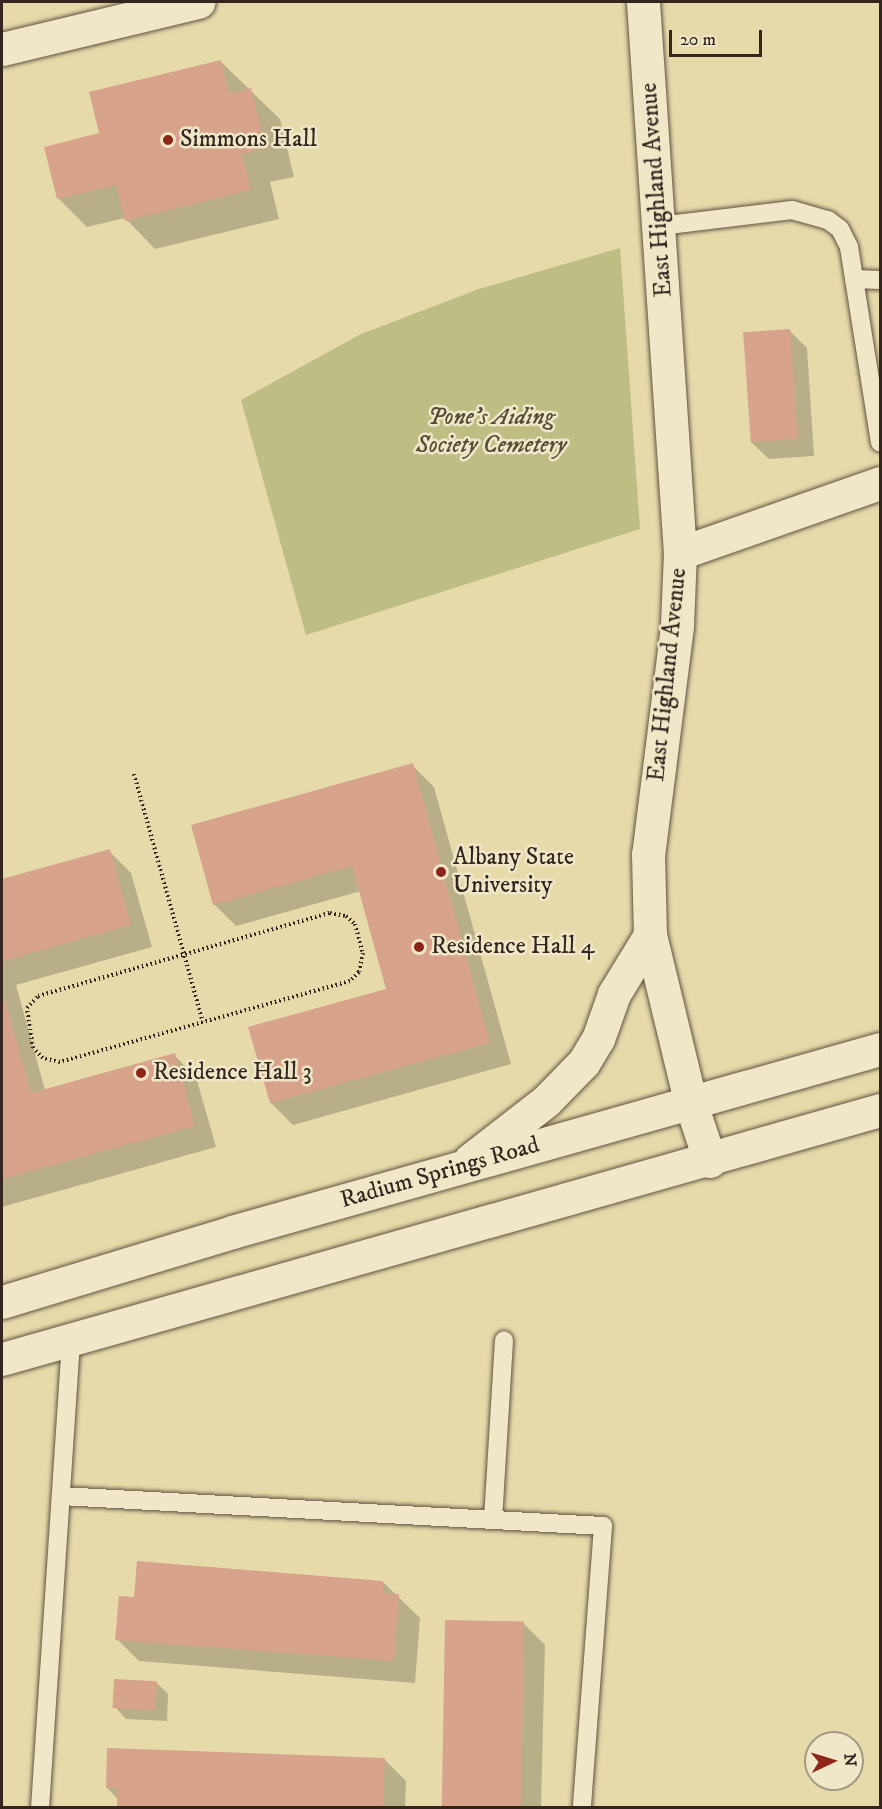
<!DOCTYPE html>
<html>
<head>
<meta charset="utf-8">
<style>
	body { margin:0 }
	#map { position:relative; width:882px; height:1809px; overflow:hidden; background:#e7daaa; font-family:"IM FELL DW Pica",serif }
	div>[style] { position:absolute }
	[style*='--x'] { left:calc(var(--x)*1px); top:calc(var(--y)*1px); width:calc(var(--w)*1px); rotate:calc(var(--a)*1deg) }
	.green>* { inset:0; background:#bdbd84 }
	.shadow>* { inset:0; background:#0003 }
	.building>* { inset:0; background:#d7a48b; transform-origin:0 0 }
	.path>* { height:4px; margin-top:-2px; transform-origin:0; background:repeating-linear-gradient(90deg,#34261e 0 1.5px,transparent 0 4.5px) }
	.roads { filter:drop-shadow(0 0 2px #615341) drop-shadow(0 0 2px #615341) }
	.service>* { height:18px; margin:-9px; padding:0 9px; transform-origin:9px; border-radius:9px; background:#efe7c8 }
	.minor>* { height:33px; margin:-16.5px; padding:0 16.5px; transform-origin:16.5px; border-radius:16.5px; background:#efe7c8 }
	.secondary>* { height:33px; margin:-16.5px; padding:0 16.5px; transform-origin:16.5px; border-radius:16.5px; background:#efe7c8 }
	.dots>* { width:16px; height:16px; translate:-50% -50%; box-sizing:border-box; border:3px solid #efe7c8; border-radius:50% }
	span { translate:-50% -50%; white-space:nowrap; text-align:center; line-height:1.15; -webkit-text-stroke:5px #efe7c8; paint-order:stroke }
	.poi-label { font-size:24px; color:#34261e }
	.left { translate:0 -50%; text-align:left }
	.street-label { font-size:24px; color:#34261e }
	.park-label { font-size:24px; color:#564c38; font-style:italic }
	.frame { position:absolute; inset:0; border:3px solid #34261e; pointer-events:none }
	.north { position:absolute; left:804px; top:1731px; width:60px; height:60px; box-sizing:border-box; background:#efe7c8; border:2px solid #a49a84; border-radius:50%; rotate:86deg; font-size:16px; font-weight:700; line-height:24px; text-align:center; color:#34261e }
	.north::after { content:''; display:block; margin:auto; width:21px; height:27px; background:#8f2418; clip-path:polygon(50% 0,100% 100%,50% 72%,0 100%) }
	.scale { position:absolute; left:669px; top:30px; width:93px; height:27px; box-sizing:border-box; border:3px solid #34261e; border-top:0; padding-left:8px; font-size:18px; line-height:21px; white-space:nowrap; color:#34261e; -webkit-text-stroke:4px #efe7c8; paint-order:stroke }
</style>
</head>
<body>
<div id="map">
	<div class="green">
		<i style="clip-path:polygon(620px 248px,640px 529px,306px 635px,241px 400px,361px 334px,479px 289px)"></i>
	</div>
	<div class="shadow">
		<i style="clip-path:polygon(221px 62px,280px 119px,294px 177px,270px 182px,279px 219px,155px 249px,125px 218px,87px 227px,58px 198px,101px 134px)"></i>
		<i style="clip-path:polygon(789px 330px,807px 348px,814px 456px,769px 459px,751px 442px)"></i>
		<i style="clip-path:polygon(412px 765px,434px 787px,511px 1064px,293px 1125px,271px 1103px,250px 1028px,388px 990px,361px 891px,236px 926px,214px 904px)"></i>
		<i style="clip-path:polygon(109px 851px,131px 873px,152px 947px,16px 985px,45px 1090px,174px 1055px,196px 1077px,216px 1147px,2px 1207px,2px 881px)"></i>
		<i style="clip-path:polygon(383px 1582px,420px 1618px,415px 1683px,139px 1661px,117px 1639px,136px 1599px)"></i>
		<i style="clip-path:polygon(523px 1623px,545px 1645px,541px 1808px,442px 1808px)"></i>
		<i style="clip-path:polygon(156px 1682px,168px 1694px,167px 1721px,126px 1719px,115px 1707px)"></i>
		<i style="clip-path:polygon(384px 1759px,406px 1781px,405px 1808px,118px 1808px,118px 1799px,107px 1788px)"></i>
	</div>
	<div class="building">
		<i style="clip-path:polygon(221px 60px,229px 94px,251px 88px,266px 148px,242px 154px,251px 190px,125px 221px,116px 185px,57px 199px,44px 147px,99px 133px,89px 92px)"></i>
		<i style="left:790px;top:329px;width:110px;height:47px;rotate:86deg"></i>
		<i style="clip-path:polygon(413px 763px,490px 1043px,270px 1103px,248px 1027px,386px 989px,352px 866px,213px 905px,191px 825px)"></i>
		<i style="clip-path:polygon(110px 849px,131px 925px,2px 961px,2px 879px)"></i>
		<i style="clip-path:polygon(2px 990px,31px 1093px,175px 1053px,195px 1126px,2px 1179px)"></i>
		<i style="clip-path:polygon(137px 1561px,383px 1581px,383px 1593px,399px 1594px,394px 1661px,115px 1640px,119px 1596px,134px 1597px)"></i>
		<i style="left:445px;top:1620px;width:79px;height:188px;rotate:1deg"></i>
		<i style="left:114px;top:1679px;width:43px;height:29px;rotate:3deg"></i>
		<i style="clip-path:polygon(107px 1748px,385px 1758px,383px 1808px,117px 1808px,117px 1788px,106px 1788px)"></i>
	</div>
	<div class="path">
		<i style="--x:134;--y:774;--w:257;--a:74.5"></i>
		<i style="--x:330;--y:913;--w:16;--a:11"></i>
		<i style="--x:346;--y:916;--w:12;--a:42"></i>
		<i style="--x:355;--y:924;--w:30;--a:75"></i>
		<i style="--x:363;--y:953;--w:19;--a:102"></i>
		<i style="--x:359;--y:972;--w:13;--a:135"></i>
		<i style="--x:350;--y:981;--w:301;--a:164.4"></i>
		<i style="--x:60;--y:1062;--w:17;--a:-167"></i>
		<i style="--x:43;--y:1058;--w:14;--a:-135"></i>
		<i style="--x:33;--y:1048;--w:40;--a:-98.5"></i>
		<i style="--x:27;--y:1008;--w:16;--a:-47"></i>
		<i style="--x:38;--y:996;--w:304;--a:-15.9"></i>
	</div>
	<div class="roads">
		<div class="service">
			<i style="--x:660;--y:226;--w:133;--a:-6.9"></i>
			<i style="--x:792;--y:210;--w:37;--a:16"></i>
			<i style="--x:828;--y:220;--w:15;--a:37"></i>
			<i style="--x:840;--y:229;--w:20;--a:63"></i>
			<i style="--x:849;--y:247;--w:198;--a:81"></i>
			<i style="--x:854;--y:279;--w:26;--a:2"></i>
			<i style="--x:61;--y:1496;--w:543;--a:3.17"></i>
			<i style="--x:603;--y:1526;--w:283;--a:94.3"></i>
			<i style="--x:493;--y:1520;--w:180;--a:-86.5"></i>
			<i style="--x:40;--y:1808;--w:470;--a:-86.2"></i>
		</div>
		<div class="minor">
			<i style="--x:643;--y:2;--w:552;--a:86.16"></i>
			<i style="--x:680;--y:553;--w:73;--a:92.4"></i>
			<i style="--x:677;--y:626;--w:230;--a:97.2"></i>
			<i style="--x:648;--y:854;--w:81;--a:88.6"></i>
			<i style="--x:650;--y:935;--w:174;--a:76.4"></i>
			<i style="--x:691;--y:1104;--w:60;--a:71.6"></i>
			<i style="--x:2;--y:49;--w:202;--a:-13.5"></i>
			<i style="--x:680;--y:553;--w:212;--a:-19.3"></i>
		</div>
		<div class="secondary">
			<i style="--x:470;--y:1160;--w:96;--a:-37.8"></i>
			<i style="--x:546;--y:1101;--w:54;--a:-45.7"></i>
			<i style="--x:584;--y:1062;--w:27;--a:-59"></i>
			<i style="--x:598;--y:1039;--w:48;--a:-70.4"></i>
			<i style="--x:614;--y:994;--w:69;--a:-58.6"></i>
			<i style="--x:2;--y:1302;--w:240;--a:-16.9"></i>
			<i style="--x:232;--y:1232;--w:673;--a:-15.77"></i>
			<i style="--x:2;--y:1359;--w:913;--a:-15.83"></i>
		</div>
	</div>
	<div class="dots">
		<i style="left:168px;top:140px;background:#8f2418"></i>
		<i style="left:441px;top:872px;background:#8f2418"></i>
		<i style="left:419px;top:947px;background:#8f2418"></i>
		<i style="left:141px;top:1073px;background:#8f2418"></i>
	</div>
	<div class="poi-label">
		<span class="left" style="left:180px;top:140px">Simmons Hall</span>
		<span class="left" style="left:453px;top:872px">Albany State<br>University</span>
		<span class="left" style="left:431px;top:947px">Residence Hall 4</span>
		<span class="left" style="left:153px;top:1073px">Residence Hall 3</span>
	</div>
	<div class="street-label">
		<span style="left:657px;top:190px;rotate:-94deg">East Highland Avenue</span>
		<span style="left:668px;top:675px;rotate:-84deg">East Highland Avenue</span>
		<span style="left:440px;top:1173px;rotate:-16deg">Radium Springs Road</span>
	</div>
	<div class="park-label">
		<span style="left:491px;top:432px">Pone's Aiding<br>Society Cemetery</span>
	</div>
	<div class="frame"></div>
	<div class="north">N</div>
	<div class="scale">20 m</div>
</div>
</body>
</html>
